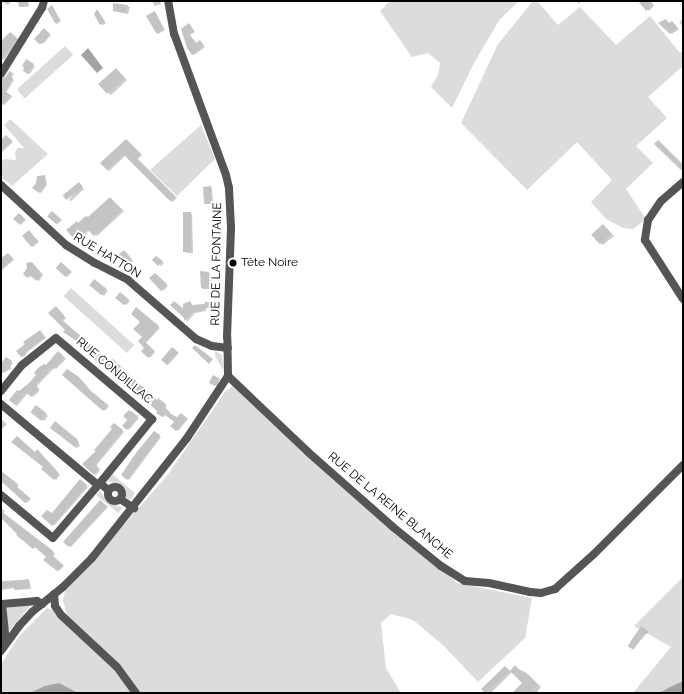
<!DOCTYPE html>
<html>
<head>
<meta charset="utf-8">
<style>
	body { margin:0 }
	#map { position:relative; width:684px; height:694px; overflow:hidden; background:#fff; font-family:Raleway,sans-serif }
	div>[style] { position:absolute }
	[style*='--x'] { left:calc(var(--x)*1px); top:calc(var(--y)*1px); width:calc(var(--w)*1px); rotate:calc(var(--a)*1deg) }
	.green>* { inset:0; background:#dcdcdc; transform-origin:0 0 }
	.water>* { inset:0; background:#a3a3a3 }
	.shadow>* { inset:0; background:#0003 }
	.building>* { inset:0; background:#c4c4c4; transform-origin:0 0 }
	.minor>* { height:8px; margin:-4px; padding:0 4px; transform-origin:4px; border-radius:4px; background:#555 }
	.minor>.ring { margin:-4px; padding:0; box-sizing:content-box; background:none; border:8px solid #555; border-radius:50% }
	.dots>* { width:11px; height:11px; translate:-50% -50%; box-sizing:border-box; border:2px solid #fff; border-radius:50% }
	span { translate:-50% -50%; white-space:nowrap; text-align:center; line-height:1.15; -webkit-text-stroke:4px #fff; paint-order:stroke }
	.street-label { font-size:12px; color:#000 }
	.poi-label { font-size:12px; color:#000 }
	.left { translate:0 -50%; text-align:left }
	.frame { position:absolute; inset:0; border:2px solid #000; pointer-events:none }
</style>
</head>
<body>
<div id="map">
	<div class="green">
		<i style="clip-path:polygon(390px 1px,519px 1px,500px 19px,474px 63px,452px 108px,431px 87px,438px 75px,440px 63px,428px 53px,412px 57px,380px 11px)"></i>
		<i style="clip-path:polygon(533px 1px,537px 1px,558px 25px,580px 7px,616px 45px,650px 16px,680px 53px,683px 51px,683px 66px,648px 97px,667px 118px,636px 146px,653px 163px,626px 189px,646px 219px,633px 229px,623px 228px,606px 219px,591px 202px,612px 180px,577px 142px,527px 190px,461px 123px,498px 44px)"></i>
		<i style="left:65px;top:46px;width:12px;height:65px;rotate:48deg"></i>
		<i style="clip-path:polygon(10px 119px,48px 154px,12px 186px,1px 177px,1px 163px,4px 159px,16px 160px,15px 154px,17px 148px,24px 148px,4px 125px)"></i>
		<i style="clip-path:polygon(201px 125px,215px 159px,177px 196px,150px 170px)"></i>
		<i style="left:71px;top:288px;width:85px;height:11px;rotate:42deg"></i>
		<i style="clip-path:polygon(215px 351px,222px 355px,223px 370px,215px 356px)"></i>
		<i style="clip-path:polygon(233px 386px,457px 583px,532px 598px,525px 638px,478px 682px,444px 646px,413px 620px,391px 614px,381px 623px,386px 668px,401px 693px,138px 693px,69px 622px,63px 601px,65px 591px,166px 477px,225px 392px)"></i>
		<i style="clip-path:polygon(111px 473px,135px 493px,130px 500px,126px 498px,122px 487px,108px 481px,106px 479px)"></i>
		<i style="clip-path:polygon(100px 491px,108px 502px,123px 508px,118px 513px,96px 495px)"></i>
		<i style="clip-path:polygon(683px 577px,683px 681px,659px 693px,633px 693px,671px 647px,634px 626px)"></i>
		<i style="clip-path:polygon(31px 605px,10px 630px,7px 628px,6px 608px)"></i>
		<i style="clip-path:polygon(47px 608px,54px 611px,66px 625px,114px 669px,133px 693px,1px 693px,1px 664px,20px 635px)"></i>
	</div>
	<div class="water">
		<i style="clip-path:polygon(88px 48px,103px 68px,97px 73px,81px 55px)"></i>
		<i style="clip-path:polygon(683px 681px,683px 693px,659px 693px,668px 688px)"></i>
		<i style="clip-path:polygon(59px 683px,78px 693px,30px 693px,45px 686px)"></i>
	</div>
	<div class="shadow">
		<i style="clip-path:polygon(1px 1px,12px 1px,8px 5px)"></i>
		<i style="clip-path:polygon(19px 1px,28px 1px,29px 7px,20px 6px)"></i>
		<i style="clip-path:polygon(152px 1px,161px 1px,161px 4px,155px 6px)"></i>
		<i style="clip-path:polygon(576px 1px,582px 1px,579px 4px)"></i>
		<i style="clip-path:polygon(640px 1px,648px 1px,653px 7px,649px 11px)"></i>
		<i style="clip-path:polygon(114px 4px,130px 7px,128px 14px,114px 11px)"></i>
		<i style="clip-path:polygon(52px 6px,61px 21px,57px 24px,55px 23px)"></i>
		<i style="clip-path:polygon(98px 11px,106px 23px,103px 25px,101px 24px)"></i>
		<i style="clip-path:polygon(155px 13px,165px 30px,158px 34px,156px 33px)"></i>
		<i style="clip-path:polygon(683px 19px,683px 27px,679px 22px)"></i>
		<i style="clip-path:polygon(659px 23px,673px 23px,679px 29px,672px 34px)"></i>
		<i style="clip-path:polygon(190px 25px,195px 32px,190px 35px,197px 44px,200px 42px,205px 47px,194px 55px,188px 48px,182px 29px)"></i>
		<i style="clip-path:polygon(45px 30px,51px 35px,44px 43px,41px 44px,39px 43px)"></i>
		<i style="clip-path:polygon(12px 34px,19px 40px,4px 60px,1px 58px,1px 43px)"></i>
		<i style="clip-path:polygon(27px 61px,35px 66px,30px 74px,24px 70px)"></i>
		<i style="clip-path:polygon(116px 69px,127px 80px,111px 95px,108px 93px)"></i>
		<i style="clip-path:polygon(10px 72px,14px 74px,11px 78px,14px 80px,6px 93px,12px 97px,4px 105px,1px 103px,1px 80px,6px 78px)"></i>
		<i style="clip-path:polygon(8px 137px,13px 142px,1px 153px,1px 142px)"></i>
		<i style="clip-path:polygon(127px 140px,142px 155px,138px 159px,177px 198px,172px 202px,126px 155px,109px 171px,107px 170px)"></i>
		<i style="clip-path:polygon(659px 141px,683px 164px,683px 171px,655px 144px)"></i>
		<i style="clip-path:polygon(45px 176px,47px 185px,41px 193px,34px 188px)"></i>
		<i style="clip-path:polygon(80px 185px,84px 189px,71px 201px,69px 200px)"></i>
		<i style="clip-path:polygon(211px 187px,212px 188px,213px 204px,207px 204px,205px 203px)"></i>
		<i style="clip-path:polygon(110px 198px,124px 211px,97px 236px,90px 230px,78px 241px,76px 239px,68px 230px,77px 222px,79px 223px,89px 218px)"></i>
		<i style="clip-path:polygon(190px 213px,192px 214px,193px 253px,187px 253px,185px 252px)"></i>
		<i style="clip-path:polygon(54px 214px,62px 220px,58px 224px,57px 223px)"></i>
		<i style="clip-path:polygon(21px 215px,26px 220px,21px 225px,14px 219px)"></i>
		<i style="clip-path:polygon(603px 225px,614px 236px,603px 245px,601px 243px)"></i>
		<i style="clip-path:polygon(30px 232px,39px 242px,33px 247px,32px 246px)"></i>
		<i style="clip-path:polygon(126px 252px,133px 261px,128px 266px,126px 265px)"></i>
		<i style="clip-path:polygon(10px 255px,14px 260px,2px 270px,1px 260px)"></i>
		<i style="clip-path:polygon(158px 258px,164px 263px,161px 266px,153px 260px)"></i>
		<i style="clip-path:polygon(32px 263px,43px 275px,39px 281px,31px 275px,29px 278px,24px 274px)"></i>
		<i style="clip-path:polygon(63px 264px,72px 272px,67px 277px,57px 268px)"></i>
		<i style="clip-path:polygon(209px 273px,212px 279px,211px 289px,203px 289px,202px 288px)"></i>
		<i style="clip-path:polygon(157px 275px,168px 286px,163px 291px,151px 278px)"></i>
		<i style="clip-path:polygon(96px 281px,108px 291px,104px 296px,90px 285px)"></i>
		<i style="clip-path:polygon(122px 294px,130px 301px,126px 305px,124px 304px)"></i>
		<i style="clip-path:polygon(175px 302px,185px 310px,190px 302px,193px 306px,211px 303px,213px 305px,213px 309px,206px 308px,206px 311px,195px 313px,187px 322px)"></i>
		<i style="clip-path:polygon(58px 309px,66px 318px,63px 321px,83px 339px,80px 343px,64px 332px,66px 330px,50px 313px)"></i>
		<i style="clip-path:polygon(137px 309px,160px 328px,146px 343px,155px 352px,150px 358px,145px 348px)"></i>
		<i style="clip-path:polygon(40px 331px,46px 338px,26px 353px,27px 354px,23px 357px,21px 357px,26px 344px)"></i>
		<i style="clip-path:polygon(91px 345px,107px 360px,103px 366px,101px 365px)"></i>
		<i style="clip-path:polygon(174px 349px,179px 353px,168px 365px,167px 364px)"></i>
		<i style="clip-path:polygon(60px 353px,66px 359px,56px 369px,54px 368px,36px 387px,40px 390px,33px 397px,28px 393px,17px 406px,10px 400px,29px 385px)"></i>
		<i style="clip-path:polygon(8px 359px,13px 363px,10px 367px,12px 368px,4px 373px,1px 371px,1px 365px)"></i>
		<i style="clip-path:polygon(109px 365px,157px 401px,160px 400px,167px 406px,165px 408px,173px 416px,178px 419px,183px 415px,188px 419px,178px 431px,177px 430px,172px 426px,175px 422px,166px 414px,164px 417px,162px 416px)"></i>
		<i style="clip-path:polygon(64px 375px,109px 406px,105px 411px,104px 410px)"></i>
		<i style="clip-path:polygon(213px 376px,220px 379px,217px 386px,210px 382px)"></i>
		<i style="clip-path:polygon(38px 408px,48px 416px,44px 421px,42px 420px)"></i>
		<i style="clip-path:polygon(129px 411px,139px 418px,129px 430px,128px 429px)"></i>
		<i style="clip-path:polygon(1px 419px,7px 424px,1px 430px)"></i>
		<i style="clip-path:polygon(57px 424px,79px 442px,78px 443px,80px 445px,78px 448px)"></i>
		<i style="clip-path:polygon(116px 425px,124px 432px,96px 466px,100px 470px,96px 475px,83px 464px,97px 451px)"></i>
		<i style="clip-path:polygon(155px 433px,161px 437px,129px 480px,128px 479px,122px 475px)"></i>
		<i style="clip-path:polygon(39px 452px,60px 475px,56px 480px,44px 467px,35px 453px)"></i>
		<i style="clip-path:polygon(1px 471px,19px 486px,17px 487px,31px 499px,27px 503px,1px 481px)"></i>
		<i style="clip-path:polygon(82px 482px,88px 487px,54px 526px,53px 525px,52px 514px)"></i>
		<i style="clip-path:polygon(102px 503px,108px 507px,71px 547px,70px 546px,64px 541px)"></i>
		<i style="clip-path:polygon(1px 508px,5px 511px,3px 514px,53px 552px,55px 554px,53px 557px,64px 566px,59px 571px,50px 564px,47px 557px,37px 547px,33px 548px,1px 517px)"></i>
		<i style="clip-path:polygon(29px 580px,31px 589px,17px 590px,15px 588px,1px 590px,1px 581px)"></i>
		<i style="clip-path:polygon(643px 628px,648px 632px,633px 649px,631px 648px)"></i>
		<i style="clip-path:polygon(505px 667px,510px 671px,515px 667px,528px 674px,541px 687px,536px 693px,513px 693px,523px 683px,512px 672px,491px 693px,487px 693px,483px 689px)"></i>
	</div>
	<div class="building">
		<i style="clip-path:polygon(18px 1px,27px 1px,28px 6px,19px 7px)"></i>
		<i style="clip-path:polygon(638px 1px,650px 1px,654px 5px,646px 11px)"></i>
		<i style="clip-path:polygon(113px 3px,128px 5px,126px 13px,113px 11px)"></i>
		<i style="clip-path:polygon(52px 5px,60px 20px,55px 23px,47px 9px)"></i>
		<i style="clip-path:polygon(97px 9px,105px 22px,100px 25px,94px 14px)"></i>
		<i style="clip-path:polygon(155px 11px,164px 29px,156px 33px,146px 16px)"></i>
		<i style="clip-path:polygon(666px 19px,669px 23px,672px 21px,678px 28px,670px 34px,658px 23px)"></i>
		<i style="clip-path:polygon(189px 23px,194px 31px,189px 34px,196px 43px,200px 40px,204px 46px,192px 55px,187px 48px,181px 29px)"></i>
		<i style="clip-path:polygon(44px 28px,50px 34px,42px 43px,41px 42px,39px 44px,34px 39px)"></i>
		<i style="clip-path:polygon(10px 32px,17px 38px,1px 59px,1px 41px)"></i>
		<i style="clip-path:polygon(26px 59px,34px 64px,28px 74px,23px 71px,24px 67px,22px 66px)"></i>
		<i style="left:116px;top:68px;width:13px;height:24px;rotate:48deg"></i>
		<i style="clip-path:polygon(10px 71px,12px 73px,10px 76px,13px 78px,5px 91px,12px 96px,1px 106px,1px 79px,5px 77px)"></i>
		<i style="clip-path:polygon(6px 135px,12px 141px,1px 151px,1px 140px)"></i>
		<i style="clip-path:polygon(126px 139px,141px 154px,136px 158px,175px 196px,170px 201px,124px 155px,107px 170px,100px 163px)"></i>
		<i style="clip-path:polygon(658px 140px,683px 166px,681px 170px,654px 144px)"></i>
		<i style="clip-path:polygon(45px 175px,46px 184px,39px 193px,32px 188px,36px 183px,37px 176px)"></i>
		<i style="left:79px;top:182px;width:6px;height:21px;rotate:51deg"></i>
		<i style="clip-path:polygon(211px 186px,211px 203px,204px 204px,203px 187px)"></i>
		<i style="clip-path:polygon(110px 197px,122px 210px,94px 236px,87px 229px,75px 240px,66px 230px,77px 221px,78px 223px,86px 216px,88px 217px)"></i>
		<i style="left:52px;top:211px;width:12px;height:7px;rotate:42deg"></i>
		<i style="left:183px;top:212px;width:8px;height:40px"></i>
		<i style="clip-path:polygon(19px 213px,25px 219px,19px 224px,13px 219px)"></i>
		<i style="left:603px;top:224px;width:13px;height:16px;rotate:48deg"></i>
		<i style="left:29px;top:230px;width:14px;height:9px;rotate:51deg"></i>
		<i style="left:124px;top:250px;width:13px;height:9px;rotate:51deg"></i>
		<i style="clip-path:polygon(8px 253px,13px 259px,1px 269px,1px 258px)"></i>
		<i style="clip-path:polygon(156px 256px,163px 261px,158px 266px,152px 260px)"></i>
		<i style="clip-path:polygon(32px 262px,42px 274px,37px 281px,29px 275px,27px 278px,23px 274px,27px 268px,26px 263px)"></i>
		<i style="left:61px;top:262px;width:13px;height:8px;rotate:42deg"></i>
		<i style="clip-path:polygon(200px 271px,209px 272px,209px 289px,201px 288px)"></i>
		<i style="clip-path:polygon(155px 273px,167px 284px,161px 291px,149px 278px)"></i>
		<i style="left:94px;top:279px;width:16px;height:8px;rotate:38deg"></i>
		<i style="clip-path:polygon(120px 292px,129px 300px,124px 305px,115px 298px)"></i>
		<i style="clip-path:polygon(174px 301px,183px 309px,183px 304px,190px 301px,192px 305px,204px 304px,204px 310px,193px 312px,184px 321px,184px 318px,170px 305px)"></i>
		<i style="clip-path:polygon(205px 302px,211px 302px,210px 308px,204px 308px)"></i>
		<i style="clip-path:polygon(56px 306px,65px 317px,62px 320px,83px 338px,78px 342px,63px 332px,65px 330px,48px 313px)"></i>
		<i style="clip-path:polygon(136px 307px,159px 326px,145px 342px,155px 351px,148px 358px,141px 351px,144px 348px,138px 341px,142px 337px,133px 329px,140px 322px,131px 314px)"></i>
		<i style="clip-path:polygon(40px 330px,45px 337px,25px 352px,26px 353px,21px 357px,16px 351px,25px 344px,23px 342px)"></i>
		<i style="clip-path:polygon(89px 343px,106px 359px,101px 366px,84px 349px)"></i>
		<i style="clip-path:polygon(195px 345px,213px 359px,209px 364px,192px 348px)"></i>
		<i style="left:172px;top:347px;width:8px;height:17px;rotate:40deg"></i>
		<i style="clip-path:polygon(58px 351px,64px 357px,54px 369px,52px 367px,35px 385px,39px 388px,31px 397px,26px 392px,15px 405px,9px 400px,17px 390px,19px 391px,28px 384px,36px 375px,34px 373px,38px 368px,44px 364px,46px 365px)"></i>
		<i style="clip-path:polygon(6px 357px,12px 361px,9px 365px,11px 366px,1px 374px,1px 363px)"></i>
		<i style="clip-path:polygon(113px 359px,157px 400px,158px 398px,166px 404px,164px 406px,171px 414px,177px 417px,181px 413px,187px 418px,176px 431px,170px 426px,174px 422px,164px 414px,162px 417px,156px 413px,158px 411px,107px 365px)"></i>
		<i style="clip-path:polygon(67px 369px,79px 377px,91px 391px,108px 405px,103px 411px,62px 375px)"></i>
		<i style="left:213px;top:375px;width:7px;height:9px;rotate:27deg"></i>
		<i style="left:36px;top:405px;width:14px;height:9px;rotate:39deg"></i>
		<i style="clip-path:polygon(129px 410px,138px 416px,127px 430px,122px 426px,127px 420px,123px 416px)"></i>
		<i style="clip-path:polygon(55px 421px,78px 440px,77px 441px,79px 443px,76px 448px,50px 428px)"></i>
		<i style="clip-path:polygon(114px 423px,123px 430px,95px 464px,99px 468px,94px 475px,82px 464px,96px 451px,94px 450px,112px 429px,110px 427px)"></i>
		<i style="clip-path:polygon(154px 431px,160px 435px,158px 439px,127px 480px,121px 475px,136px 453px)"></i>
		<i style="clip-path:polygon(17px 436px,35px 452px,37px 449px,57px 471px,59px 474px,54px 480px,41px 469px,43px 467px,11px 442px)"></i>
		<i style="clip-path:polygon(1px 471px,18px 484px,16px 486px,30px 498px,25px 503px,1px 481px)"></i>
		<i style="clip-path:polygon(80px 479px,87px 485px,52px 526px,41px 516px,47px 510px,52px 513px)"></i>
		<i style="clip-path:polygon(100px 500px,107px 506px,69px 547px,63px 542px)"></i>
		<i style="clip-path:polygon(1px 511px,52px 550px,54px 553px,52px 555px,63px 565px,57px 571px,43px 560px,46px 557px,35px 547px,33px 549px,16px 535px,17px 534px,1px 518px)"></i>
		<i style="clip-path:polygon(29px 579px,30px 588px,14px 590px,14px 587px,1px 589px,1px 582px)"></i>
		<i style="left:641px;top:626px;width:7px;height:24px;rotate:34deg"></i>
		<i style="clip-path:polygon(515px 665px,522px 673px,524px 671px,538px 685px,530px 693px,512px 693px,522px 683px,510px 671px)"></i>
		<i style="clip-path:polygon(505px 666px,510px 671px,485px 693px,481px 689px)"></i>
	</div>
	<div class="minor">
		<i style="--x:1;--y:74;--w:78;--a:-58.2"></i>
		<i style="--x:42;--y:8;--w:7;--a:-74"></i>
		<i style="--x:683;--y:182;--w:29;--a:139"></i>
		<i style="--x:661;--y:201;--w:23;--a:124"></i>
		<i style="--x:648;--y:220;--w:20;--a:99"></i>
		<i style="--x:645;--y:240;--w:70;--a:57.2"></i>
		<i style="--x:1;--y:185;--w:88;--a:42.7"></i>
		<i style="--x:66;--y:245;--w:34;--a:32"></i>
		<i style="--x:95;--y:263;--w:37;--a:27"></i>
		<i style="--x:128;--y:280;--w:90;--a:40.9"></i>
		<i style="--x:196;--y:339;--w:17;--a:24"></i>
		<i style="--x:212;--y:346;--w:16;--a:7"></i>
		<i style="--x:228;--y:376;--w:110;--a:43.5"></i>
		<i style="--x:308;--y:452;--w:113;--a:41.4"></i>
		<i style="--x:393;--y:527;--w:62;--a:39.1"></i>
		<i style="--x:441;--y:566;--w:28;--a:32"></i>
		<i style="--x:465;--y:581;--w:24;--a:5"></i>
		<i style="--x:489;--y:583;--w:42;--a:12.4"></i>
		<i style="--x:530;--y:592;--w:11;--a:5"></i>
		<i style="--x:541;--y:593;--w:15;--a:-16"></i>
		<i style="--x:555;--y:589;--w:52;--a:-41.9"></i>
		<i style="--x:594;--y:554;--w:126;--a:-45"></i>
		<i style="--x:1;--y:391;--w:33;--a:-51"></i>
		<i style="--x:22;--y:365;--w:43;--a:-38.5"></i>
		<i style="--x:56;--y:338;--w:126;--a:40.2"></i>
		<i style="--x:152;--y:419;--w:82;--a:129.1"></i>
		<i style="--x:100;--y:483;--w:11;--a:41"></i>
		<i style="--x:1;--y:404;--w:126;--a:39.9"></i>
		<i class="ring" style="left:108px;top:487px;width:6px;height:6px"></i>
		<i style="--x:1;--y:495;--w:67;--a:39.6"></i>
		<i style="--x:53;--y:538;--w:72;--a:-49.5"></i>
		<i style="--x:120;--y:499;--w:17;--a:33"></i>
		<i style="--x:54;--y:594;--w:12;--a:85"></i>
		<i style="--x:55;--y:606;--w:11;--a:56"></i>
		<i style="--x:61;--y:615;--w:76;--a:42.9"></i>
		<i style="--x:117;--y:667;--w:32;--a:54"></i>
		<i style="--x:6;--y:642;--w:38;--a:-96"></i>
		<i style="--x:2;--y:604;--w:35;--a:-5"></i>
		<i style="--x:37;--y:601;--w:6;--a:31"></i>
		<i style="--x:1;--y:651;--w:31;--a:-54"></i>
		<i style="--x:19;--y:626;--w:19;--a:-47"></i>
		<i style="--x:32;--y:612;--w:40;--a:-39"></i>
		<i style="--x:63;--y:587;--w:41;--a:-45"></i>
		<i style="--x:92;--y:558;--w:153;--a:-51.6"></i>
		<i style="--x:187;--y:438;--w:74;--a:-56.5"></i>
		<i style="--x:228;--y:376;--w:39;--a:-91"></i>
		<i style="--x:227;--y:337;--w:110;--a:-87.9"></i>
		<i style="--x:231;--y:227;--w:39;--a:-93"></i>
		<i style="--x:229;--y:188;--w:13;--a:-103"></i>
		<i style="--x:226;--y:175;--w:150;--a:-110.2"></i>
		<i style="--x:174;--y:34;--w:34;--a:-100"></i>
	</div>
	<div class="dots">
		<i style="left:233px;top:263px;background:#000"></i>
	</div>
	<div class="street-label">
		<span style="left:107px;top:256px;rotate:31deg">RUE HATTON</span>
		<span style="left:217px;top:264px;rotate:-89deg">RUE DE LA FONTAINE</span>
		<span style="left:114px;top:371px;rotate:40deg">RUE CONDILLAC</span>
		<span style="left:390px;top:506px;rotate:40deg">RUE DE LA REINE BLANCHE</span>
	</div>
	<div class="poi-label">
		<span class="left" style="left:241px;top:263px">Tête Noire</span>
	</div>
	<div class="frame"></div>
</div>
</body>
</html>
